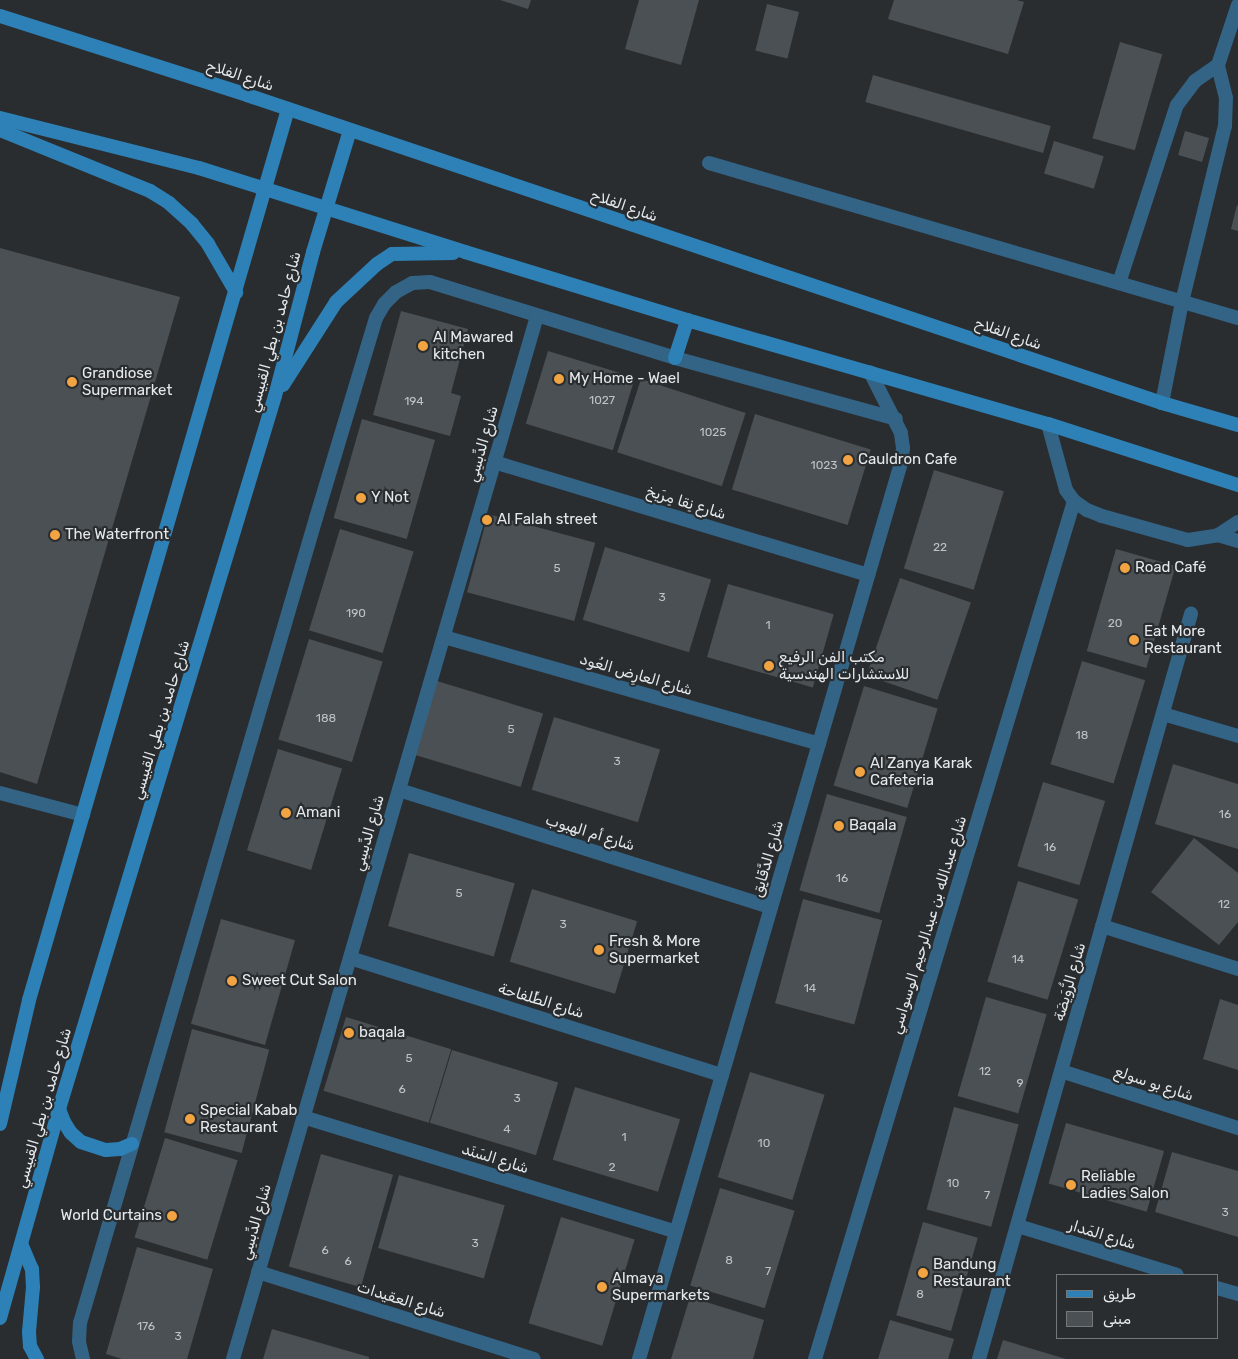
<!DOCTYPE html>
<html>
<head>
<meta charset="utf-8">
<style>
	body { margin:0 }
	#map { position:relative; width:1238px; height:1359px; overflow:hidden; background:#292d30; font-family:Rubik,Vazirmatn,sans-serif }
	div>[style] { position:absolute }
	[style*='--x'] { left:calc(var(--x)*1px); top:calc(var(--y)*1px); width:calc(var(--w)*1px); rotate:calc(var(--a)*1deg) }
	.building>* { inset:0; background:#4b5054; transform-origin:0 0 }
	.service>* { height:14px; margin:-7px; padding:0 7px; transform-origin:7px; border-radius:7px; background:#336385 }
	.minor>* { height:14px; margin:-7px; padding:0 7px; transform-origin:7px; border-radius:7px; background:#336385 }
	.secondary>* { height:14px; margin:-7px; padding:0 7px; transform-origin:7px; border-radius:7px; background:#2d81b7 }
	.dots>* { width:14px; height:14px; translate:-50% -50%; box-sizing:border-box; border:2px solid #292d30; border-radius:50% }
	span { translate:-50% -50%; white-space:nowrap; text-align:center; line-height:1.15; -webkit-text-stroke:4.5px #292d30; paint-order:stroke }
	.number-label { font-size:12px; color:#bfc3c6 }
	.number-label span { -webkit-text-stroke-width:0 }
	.street-label { font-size:15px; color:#e6e9ec }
	.poi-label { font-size:15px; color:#e6e9ec }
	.left { translate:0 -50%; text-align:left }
	.right { translate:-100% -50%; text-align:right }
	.legend { position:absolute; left:1056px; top:1274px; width:162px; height:65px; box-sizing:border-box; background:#292d30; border:1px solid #75787b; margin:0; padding:6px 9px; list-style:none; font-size:15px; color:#e6e9ec }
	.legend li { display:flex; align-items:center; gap:10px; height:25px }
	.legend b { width:25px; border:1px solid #75787b }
</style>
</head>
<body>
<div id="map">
	<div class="building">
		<i style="clip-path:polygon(500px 0,531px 0,528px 9px)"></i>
		<i style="clip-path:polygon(639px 0,699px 0,681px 65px,625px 49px)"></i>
		<i style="clip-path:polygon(894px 0,1017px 0,1024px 2px,1008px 54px,888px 19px)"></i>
		<i style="left:767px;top:4px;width:33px;height:48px;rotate:14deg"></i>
		<i style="left:1120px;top:42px;width:44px;height:100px;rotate:16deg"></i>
		<i style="left:873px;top:75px;width:185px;height:28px;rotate:16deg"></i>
		<i style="left:1185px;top:131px;width:25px;height:25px;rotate:16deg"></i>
		<i style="left:1054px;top:141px;width:52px;height:34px;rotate:17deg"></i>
		<i style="clip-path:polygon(1237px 205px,1238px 206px,1238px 231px,1231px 229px)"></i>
		<i style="clip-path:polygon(0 248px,180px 297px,37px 784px,0 772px)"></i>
		<i style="clip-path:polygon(401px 311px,468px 329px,451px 393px,461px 396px,450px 436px,373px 415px)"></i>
		<i style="left:548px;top:351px;width:91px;height:76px;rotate:17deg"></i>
		<i style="left:641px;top:379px;width:110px;height:77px;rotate:18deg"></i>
		<i style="left:755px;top:414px;width:121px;height:79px;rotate:17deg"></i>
		<i style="left:362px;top:419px;width:76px;height:103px;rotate:16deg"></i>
		<i style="left:934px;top:470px;width:73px;height:103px;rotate:17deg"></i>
		<i style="left:488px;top:514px;width:111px;height:81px;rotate:15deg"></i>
		<i style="left:340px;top:529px;width:77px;height:106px;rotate:17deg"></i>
		<i style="left:605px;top:547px;width:111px;height:76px;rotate:17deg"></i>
		<i style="left:1116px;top:549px;width:62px;height:106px;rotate:16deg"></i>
		<i style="left:900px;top:578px;width:75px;height:103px;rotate:19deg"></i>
		<i style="left:728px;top:584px;width:110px;height:76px;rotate:16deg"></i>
		<i style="left:309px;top:639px;width:77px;height:105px;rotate:17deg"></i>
		<i style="left:1082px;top:661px;width:66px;height:108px;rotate:17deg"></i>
		<i style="left:437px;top:681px;width:111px;height:77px;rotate:17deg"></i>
		<i style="left:864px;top:686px;width:77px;height:104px;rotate:17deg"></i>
		<i style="left:554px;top:717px;width:111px;height:76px;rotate:17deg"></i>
		<i style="left:278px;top:749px;width:67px;height:106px;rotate:17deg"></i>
		<i style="clip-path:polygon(1173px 764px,1238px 784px,1238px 849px,1155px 824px)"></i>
		<i style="left:1043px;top:782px;width:65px;height:88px;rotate:17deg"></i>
		<i style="left:827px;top:794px;width:83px;height:100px;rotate:16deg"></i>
		<i style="clip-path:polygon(1194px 838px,1238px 873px,1238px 922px,1219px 945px,1151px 892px)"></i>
		<i style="left:409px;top:853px;width:110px;height:76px;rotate:16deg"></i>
		<i style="left:1018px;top:881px;width:63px;height:105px;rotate:17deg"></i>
		<i style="left:532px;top:889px;width:110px;height:76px;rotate:17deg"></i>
		<i style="left:803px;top:899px;width:82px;height:108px;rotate:15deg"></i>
		<i style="left:221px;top:919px;width:77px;height:109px;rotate:16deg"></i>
		<i style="left:986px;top:997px;width:63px;height:103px;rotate:16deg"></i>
		<i style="clip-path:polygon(1220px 999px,1238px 1005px,1238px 1070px,1203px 1059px)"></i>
		<i style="left:346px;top:1017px;width:110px;height:77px;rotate:17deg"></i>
		<i style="left:192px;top:1029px;width:80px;height:107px;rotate:15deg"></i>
		<i style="left:452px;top:1050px;width:111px;height:76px;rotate:17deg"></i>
		<i style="left:750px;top:1072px;width:78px;height:110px;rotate:17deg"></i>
		<i style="left:575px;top:1087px;width:110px;height:76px;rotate:17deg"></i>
		<i style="left:954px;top:1107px;width:67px;height:106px;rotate:15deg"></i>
		<i style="left:1066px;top:1123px;width:102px;height:63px;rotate:16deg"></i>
		<i style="left:165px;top:1138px;width:76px;height:104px;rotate:17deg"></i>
		<i style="clip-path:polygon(1172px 1152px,1238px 1171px,1238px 1237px,1155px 1212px)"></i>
		<i style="left:321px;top:1154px;width:75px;height:117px;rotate:16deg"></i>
		<i style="left:399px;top:1175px;width:110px;height:76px;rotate:16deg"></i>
		<i style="left:720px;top:1188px;width:78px;height:102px;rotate:17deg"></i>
		<i style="left:561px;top:1217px;width:77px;height:111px;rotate:17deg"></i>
		<i style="left:923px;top:1222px;width:57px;height:97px;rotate:16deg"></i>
		<i style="clip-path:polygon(137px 1247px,213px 1269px,187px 1359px,122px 1359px,106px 1354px)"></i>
		<i style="clip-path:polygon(690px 1297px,764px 1320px,753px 1359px,671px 1359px)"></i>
		<i style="clip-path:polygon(890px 1320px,954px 1339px,948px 1359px,878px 1359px)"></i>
		<i style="clip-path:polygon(272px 1329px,369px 1357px,369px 1359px,263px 1359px)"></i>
		<i style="clip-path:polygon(1003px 1340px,1066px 1359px,997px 1359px)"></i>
	</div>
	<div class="service">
		<i style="--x:709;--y:163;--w:551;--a:16.33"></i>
		<i style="--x:1119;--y:283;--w:187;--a:-72"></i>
		<i style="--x:1177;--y:105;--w:30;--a:-53"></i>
		<i style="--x:1195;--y:81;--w:28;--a:-35"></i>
		<i style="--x:1162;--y:403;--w:103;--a:-78.8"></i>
		<i style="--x:1182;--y:302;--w:181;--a:-76.3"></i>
		<i style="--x:1225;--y:126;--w:28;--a:-88"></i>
		<i style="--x:1226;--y:98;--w:34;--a:-104"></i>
		<i style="--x:1218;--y:65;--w:63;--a:-71.6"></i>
		<i style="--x:1218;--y:535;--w:21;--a:17"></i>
		<i style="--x:0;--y:793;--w:86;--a:14.8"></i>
	</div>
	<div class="minor">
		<i style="--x:1048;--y:424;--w:68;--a:74.7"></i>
		<i style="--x:1066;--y:490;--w:14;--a:54"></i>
		<i style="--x:1074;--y:501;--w:16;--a:35"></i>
		<i style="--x:1087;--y:510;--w:16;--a:22"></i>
		<i style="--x:1102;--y:516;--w:89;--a:15.6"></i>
		<i style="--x:1188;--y:540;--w:30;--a:-9"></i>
		<i style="--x:1218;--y:535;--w:24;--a:-33"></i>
		<i style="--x:494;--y:462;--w:391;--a:16.8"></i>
		<i style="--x:444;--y:637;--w:390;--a:15.9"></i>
		<i style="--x:1163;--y:714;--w:78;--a:16.3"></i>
		<i style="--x:399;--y:790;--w:390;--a:17.5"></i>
		<i style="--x:1102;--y:926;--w:143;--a:17.5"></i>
		<i style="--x:350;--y:958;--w:390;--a:17.5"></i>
		<i style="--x:1061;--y:1071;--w:186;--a:17.9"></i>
		<i style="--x:303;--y:1117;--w:390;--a:17.1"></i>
		<i style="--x:1018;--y:1226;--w:166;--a:17.1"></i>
		<i style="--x:258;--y:1272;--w:289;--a:17.5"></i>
		<i style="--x:1217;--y:1288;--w:22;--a:16"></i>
		<i style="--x:83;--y:1359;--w:18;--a:-103"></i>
		<i style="--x:79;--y:1341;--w:18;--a:-87"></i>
		<i style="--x:80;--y:1323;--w:839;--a:-73.66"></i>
		<i style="--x:316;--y:518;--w:209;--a:-73.3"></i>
		<i style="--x:376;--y:318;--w:16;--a:-60"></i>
		<i style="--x:384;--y:304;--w:17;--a:-45"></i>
		<i style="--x:396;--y:292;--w:18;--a:-29"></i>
		<i style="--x:412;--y:283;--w:18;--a:-3"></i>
		<i style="--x:430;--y:282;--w:257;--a:17.2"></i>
		<i style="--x:675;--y:358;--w:229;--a:15.4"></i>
		<i style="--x:233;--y:1359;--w:1086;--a:-73.75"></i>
		<i style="--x:639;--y:1359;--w:934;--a:-73.7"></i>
		<i style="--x:901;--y:463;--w:15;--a:-82"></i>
		<i style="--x:903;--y:448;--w:15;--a:-98"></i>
		<i style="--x:901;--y:433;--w:68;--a:-116.9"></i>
		<i style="--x:815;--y:1359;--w:896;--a:-73.2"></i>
		<i style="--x:979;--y:1359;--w:775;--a:-74.12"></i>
	</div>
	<div class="secondary">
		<i style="--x:0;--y:16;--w:259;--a:17.7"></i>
		<i style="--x:247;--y:95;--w:965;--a:18.6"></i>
		<i style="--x:1162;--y:403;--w:79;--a:16.1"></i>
		<i style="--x:0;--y:118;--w:205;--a:14.1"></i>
		<i style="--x:199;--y:168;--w:279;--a:17.5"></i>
		<i style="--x:465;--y:252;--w:232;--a:17"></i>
		<i style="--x:687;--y:320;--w:376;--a:16.1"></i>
		<i style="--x:1048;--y:424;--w:200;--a:17.8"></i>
		<i style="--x:0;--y:130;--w:162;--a:22.1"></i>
		<i style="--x:150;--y:191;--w:22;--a:32"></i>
		<i style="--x:169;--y:203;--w:31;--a:42"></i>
		<i style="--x:192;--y:224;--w:26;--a:51"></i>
		<i style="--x:208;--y:244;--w:56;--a:59.7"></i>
		<i style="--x:675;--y:358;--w:40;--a:-72"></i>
		<i style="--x:283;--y:385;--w:98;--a:-57.4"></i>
		<i style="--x:336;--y:302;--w:56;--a:-42.8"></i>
		<i style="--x:377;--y:264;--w:18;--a:-34"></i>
		<i style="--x:392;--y:254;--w:61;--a:-0.9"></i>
		<i style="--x:59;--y:1109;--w:14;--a:69"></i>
		<i style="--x:64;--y:1122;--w:13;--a:58"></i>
		<i style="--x:71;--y:1133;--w:13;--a:42"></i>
		<i style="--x:81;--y:1142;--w:26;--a:18"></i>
		<i style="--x:106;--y:1150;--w:14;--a:-4"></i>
		<i style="--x:120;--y:1149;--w:13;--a:-23"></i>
		<i style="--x:0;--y:1124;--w:127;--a:-76.8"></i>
		<i style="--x:29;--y:1000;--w:928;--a:-73.79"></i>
		<i style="--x:22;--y:1246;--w:25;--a:67"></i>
		<i style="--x:32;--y:1269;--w:18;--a:87"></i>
		<i style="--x:33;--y:1287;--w:45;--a:95.1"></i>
		<i style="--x:29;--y:1332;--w:14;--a:86"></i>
		<i style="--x:30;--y:1346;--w:15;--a:62"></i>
		<i style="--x:0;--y:1318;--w:217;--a:-74.2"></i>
		<i style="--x:59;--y:1109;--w:745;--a:-73.15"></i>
		<i style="--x:275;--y:396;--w:149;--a:-75.2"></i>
		<i style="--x:313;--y:252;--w:127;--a:-73.1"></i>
	</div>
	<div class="dots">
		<i style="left:423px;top:346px;background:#f3a442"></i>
		<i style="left:559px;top:379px;background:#f3a442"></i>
		<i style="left:72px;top:382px;background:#f3a442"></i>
		<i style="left:848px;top:460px;background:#f3a442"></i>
		<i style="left:361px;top:498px;background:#f3a442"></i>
		<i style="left:487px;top:520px;background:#f3a442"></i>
		<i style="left:55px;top:535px;background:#f3a442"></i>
		<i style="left:1125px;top:568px;background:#f3a442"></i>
		<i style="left:1134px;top:640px;background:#f3a442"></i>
		<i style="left:769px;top:666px;background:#f3a442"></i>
		<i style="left:860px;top:772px;background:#f3a442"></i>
		<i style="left:286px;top:813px;background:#f3a442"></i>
		<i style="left:839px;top:826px;background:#f3a442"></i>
		<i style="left:599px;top:950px;background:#f3a442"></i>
		<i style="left:232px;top:981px;background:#f3a442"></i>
		<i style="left:349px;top:1033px;background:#f3a442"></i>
		<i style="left:190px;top:1119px;background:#f3a442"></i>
		<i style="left:1071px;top:1185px;background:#f3a442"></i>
		<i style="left:172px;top:1216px;background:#f3a442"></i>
		<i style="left:923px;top:1273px;background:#f3a442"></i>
		<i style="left:602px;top:1287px;background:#f3a442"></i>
	</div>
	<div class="number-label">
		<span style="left:602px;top:401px">1027</span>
		<span style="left:414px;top:402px">194</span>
		<span style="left:713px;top:433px">1025</span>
		<span style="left:824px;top:466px">1023</span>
		<span style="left:940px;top:548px">22</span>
		<span style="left:557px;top:569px">5</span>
		<span style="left:662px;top:598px">3</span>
		<span style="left:356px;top:614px">190</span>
		<span style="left:1115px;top:624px">20</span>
		<span style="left:768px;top:626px">1</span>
		<span style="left:326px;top:719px">188</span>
		<span style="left:511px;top:730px">5</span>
		<span style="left:1082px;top:736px">18</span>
		<span style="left:617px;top:762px">3</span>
		<span style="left:1225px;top:815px">16</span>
		<span style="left:1050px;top:848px">16</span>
		<span style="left:842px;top:879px">16</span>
		<span style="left:459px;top:894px">5</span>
		<span style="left:1224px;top:905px">12</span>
		<span style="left:563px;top:925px">3</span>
		<span style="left:1018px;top:960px">14</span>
		<span style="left:810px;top:989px">14</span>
		<span style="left:409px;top:1059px">5</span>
		<span style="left:985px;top:1072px">12</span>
		<span style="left:1020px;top:1084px">9</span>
		<span style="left:402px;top:1090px">6</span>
		<span style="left:517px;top:1099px">3</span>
		<span style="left:507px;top:1130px">4</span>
		<span style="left:624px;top:1138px">1</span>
		<span style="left:764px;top:1144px">10</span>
		<span style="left:612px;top:1168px">2</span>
		<span style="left:953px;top:1184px">10</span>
		<span style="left:987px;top:1196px">7</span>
		<span style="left:1225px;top:1213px">3</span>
		<span style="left:475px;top:1244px">3</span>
		<span style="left:325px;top:1251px">6</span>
		<span style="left:729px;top:1261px">8</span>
		<span style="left:348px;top:1262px">6</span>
		<span style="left:768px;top:1272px">7</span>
		<span style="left:920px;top:1295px">8</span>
		<span style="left:146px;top:1327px">176</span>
		<span style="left:178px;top:1337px">3</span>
	</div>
	<div class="street-label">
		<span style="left:240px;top:76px;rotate:18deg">شارع الفلاح</span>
		<span style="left:624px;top:206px;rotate:19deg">شارع الفلاح</span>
		<span style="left:275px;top:332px;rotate:-75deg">شارع حامد بن بطي القبيسي</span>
		<span style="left:1008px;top:334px;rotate:19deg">شارع الفلاح</span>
		<span style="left:483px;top:444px;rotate:-74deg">شارع الدِّبسِي</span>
		<span style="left:686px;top:503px;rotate:17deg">شارع نِقا مِرَيخ</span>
		<span style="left:636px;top:675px;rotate:16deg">شارع العارِض العُود</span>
		<span style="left:161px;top:720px;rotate:-73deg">شارع حامد بن بطي القبيسي</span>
		<span style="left:369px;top:833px;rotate:-74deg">شارع الدِّبسِي</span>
		<span style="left:590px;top:833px;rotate:17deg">شارع أم الهبوب</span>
		<span style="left:768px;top:859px;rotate:-74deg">شارع الدَّقَايِق</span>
		<span style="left:929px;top:925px;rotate:-73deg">شارع عبدالله بن عبدالرحيم الوسواسي</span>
		<span style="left:1070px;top:982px;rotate:-74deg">شارع الرُّوَيضَة</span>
		<span style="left:541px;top:1001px;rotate:17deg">شارع الطِّلفاحة</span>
		<span style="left:1154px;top:1084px;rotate:18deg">شارع بو سولع</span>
		<span style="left:44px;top:1108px;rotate:-74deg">شارع حامد بن بطي القبيسي</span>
		<span style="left:495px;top:1159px;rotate:17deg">شارع السَنَد</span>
		<span style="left:256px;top:1222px;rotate:-74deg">شارع الدِّبسِي</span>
		<span style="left:1102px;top:1235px;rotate:17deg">شارع المَدار</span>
		<span style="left:401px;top:1300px;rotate:17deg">شارع العقيدات</span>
	</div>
	<div class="poi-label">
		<span class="left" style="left:433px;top:346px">Al Mawared<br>kitchen</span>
		<span class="left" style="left:82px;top:382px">Grandiose<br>Supermarket</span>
		<span class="left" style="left:569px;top:379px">My Home - Wael</span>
		<span class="left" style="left:858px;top:460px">Cauldron Cafe</span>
		<span class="left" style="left:371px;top:498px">Y Not</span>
		<span class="left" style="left:497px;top:520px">Al Falah street</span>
		<span class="left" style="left:65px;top:535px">The Waterfront</span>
		<span class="left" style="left:1135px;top:568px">Road Café</span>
		<span class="left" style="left:1144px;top:640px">Eat More<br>Restaurant</span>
		<span class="left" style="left:779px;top:666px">مكتب الفن الرفيع<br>للاستشارات الهندسية</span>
		<span class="left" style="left:870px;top:772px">Al Zanya Karak<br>Cafeteria</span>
		<span class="left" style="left:296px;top:813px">Amani</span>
		<span class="left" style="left:849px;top:826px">Baqala</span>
		<span class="left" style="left:609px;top:950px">Fresh &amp; More<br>Supermarket</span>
		<span class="left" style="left:242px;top:981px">Sweet Cut Salon</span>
		<span class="left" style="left:359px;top:1033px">baqala</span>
		<span class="left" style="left:200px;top:1119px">Special Kabab<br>Restaurant</span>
		<span class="left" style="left:1081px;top:1185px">Reliable<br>Ladies Salon</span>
		<span class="right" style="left:162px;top:1216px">World Curtains</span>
		<span class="left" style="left:933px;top:1273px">Bandung<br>Restaurant</span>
		<span class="left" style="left:612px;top:1287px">Almaya<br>Supermarkets</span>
	</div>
	<ul class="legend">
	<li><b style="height:6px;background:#2d81b7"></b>طريق</li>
	<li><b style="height:14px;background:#4b5054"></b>مبنى</li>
	</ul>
</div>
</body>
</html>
